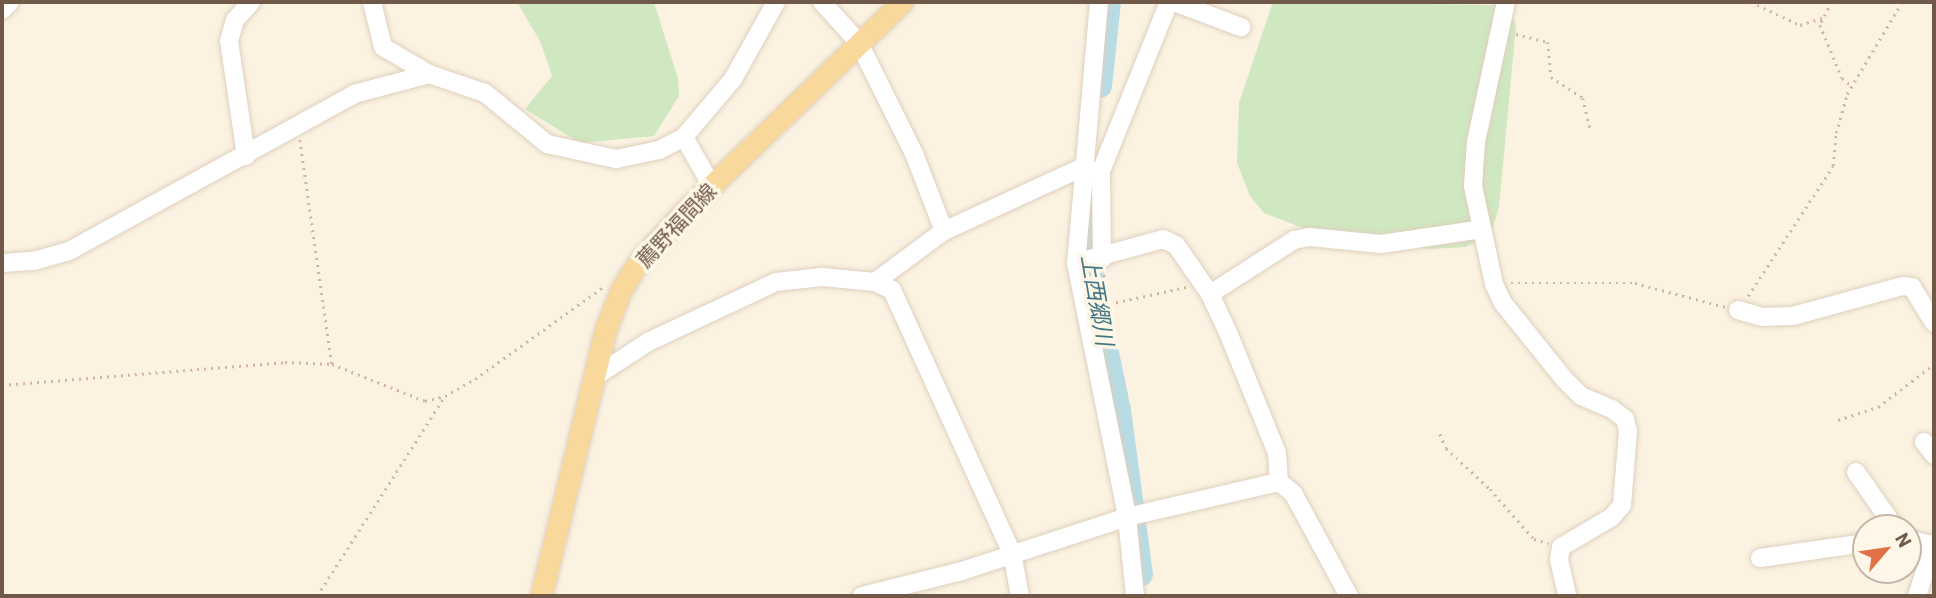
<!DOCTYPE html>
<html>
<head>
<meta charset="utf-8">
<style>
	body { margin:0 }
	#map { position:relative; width:1936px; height:598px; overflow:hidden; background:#fbf2e1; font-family:Barlow,"Noto Sans JP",sans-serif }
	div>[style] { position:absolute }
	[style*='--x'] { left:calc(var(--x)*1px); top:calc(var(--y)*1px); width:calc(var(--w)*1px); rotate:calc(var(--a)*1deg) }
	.green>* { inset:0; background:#cfe8c1 }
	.river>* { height:24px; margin:-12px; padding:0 12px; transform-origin:12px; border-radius:12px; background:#b7dce4 }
	.path>* { height:2.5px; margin-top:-1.25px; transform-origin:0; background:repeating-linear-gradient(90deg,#d4b59e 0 2px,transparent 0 7px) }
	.roads { filter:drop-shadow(0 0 2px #dfcfbe) drop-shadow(0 0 2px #dfcfbe) }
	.minor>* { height:18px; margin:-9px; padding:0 9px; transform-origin:9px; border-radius:9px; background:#fff }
	.major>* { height:21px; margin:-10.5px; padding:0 10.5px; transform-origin:10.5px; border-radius:10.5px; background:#f8d99b }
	span { translate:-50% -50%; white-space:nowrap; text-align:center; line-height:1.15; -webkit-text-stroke:7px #fef6e7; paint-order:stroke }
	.street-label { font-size:21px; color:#715949 }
	.water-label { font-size:23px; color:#447885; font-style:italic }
	.frame { position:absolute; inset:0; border:4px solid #715949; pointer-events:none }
	.north { position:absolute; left:1852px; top:514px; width:70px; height:70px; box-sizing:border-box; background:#fef6e7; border:2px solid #c6b7a8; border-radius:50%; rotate:61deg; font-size:19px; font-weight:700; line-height:28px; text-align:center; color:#715949 }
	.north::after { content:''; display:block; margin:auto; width:24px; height:32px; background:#e2714a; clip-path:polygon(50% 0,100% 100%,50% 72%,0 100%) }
</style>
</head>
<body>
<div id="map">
	<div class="green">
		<i style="clip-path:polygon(517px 2px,654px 2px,678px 79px,679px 96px,654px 136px,580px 143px,525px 109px,552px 76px,540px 41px)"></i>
		<i style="clip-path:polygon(1273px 2px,1505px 5px,1516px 25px,1499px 207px,1492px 230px,1484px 239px,1465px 247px,1429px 249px,1305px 229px,1264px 213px,1250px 196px,1237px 163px,1239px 103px)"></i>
	</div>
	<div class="river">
		<i style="--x:1100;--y:86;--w:84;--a:-83.9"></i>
		<i style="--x:1089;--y:192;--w:93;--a:87.5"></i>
		<i style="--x:1093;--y:285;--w:128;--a:78.3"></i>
		<i style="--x:1119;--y:410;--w:166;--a:82.4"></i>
	</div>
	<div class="path">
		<i style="--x:1751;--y:2;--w:54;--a:25.1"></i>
		<i style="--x:1800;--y:25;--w:23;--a:-18"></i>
		<i style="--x:1832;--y:2;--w:26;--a:118"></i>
		<i style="--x:1820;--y:25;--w:57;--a:67.5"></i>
		<i style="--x:1842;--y:78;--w:13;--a:39"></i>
		<i style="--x:1516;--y:34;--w:33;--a:14"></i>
		<i style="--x:1548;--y:42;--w:35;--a:85"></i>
		<i style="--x:1551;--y:77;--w:38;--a:33"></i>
		<i style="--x:1583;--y:98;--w:32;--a:77"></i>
		<i style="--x:300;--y:140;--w:226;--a:81.9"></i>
		<i style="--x:1104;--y:275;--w:29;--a:80"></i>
		<i style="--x:1109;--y:304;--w:79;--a:-12.4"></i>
		<i style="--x:1511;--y:283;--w:124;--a:0"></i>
		<i style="--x:1635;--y:283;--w:93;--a:14.9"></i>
		<i style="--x:1748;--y:296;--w:155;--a:-56.8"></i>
		<i style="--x:1833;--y:166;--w:33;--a:-85"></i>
		<i style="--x:1836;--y:133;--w:41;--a:-74.2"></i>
		<i style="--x:1847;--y:94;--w:107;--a:-59.1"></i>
		<i style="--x:2;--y:385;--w:284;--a:-4.6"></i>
		<i style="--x:285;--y:362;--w:47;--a:2.4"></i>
		<i style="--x:332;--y:364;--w:100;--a:21.7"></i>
		<i style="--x:425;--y:401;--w:21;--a:-14"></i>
		<i style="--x:445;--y:396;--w:34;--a:-30"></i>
		<i style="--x:475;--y:379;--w:158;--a:-35.7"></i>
		<i style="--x:1838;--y:420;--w:42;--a:-18"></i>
		<i style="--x:1878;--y:407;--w:71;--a:-37.5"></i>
		<i style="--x:1440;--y:434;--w:15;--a:67"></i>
		<i style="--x:1446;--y:448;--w:60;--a:43"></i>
		<i style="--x:1490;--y:489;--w:67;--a:48.7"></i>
		<i style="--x:1534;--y:539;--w:15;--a:16"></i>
		<i style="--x:317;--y:596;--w:237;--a:-57.4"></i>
	</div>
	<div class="roads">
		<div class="minor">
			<i style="--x:372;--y:2;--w:46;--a:76.3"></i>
			<i style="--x:383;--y:47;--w:53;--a:30.4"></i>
			<i style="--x:822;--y:2;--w:55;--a:47.9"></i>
			<i style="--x:859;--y:43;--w:126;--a:63.6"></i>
			<i style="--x:915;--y:156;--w:80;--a:68.9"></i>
			<i style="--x:1099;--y:2;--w:262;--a:95"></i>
			<i style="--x:1076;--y:263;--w:259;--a:78.6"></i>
			<i style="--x:1127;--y:517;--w:79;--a:84.2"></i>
			<i style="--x:1174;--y:2;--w:72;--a:20.5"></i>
			<i style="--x:1506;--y:2;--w:143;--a:102.1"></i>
			<i style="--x:1476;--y:142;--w:44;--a:93.9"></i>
			<i style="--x:1473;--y:186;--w:100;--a:77.9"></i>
			<i style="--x:1494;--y:284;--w:21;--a:65"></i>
			<i style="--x:1503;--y:303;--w:97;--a:51.2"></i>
			<i style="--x:1564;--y:379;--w:24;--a:45"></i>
			<i style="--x:1581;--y:396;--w:34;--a:23"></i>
			<i style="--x:1612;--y:409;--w:16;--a:38"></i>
			<i style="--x:1625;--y:419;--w:12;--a:76"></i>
			<i style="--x:1628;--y:431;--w:74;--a:94.6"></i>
			<i style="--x:1622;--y:505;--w:16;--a:130"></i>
			<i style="--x:1612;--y:517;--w:59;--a:149.5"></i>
			<i style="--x:1561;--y:547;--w:13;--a:99"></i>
			<i style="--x:1559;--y:560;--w:37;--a:77"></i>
			<i style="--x:2;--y:10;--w:11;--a:-45"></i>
			<i style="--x:684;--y:137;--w:56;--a:60.3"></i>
			<i style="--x:246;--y:156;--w:116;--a:-98.4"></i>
			<i style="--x:229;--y:41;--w:22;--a:-74"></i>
			<i style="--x:235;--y:20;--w:24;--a:-48"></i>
			<i style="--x:1102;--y:259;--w:88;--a:-90.7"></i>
			<i style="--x:1101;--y:171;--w:182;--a:-68.1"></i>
			<i style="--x:2;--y:263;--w:32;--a:-4"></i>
			<i style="--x:34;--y:261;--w:36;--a:-16"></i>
			<i style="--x:69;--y:251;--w:325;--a:-28.8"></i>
			<i style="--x:354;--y:94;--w:78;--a:-14.9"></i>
			<i style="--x:429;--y:74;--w:59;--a:18.7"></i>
			<i style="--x:485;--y:93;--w:80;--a:39.4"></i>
			<i style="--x:547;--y:144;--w:71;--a:12.3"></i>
			<i style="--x:616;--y:159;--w:44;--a:-11.8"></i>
			<i style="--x:659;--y:150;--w:28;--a:-27"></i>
			<i style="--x:684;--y:137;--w:76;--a:-49.8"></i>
			<i style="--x:733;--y:79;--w:88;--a:-60.8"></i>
			<i style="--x:1076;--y:263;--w:90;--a:-15.4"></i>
			<i style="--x:1163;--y:239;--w:14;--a:25"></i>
			<i style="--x:1176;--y:245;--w:60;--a:55.2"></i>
			<i style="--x:1210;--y:294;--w:40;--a:65"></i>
			<i style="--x:1227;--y:330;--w:133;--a:67.9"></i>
			<i style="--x:1277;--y:453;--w:29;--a:86"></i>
			<i style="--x:875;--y:282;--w:86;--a:-36.5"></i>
			<i style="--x:944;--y:231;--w:151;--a:-24.7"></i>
			<i style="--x:1081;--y:168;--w:8;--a:7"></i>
			<i style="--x:1210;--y:294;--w:100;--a:-32.7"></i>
			<i style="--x:1294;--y:240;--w:16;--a:-11"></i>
			<i style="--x:1310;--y:237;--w:71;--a:5.6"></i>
			<i style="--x:1381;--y:244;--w:102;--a:-8.4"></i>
			<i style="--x:1738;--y:310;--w:25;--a:16"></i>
			<i style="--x:1762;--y:317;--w:31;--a:-2"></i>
			<i style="--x:1793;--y:316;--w:114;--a:-15.3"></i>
			<i style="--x:1903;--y:286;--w:9;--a:6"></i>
			<i style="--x:1912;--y:287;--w:42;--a:58.6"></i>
			<i style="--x:593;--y:378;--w:66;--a:-33.2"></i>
			<i style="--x:648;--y:342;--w:141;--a:-25.1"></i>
			<i style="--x:776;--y:282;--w:46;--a:-6.2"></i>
			<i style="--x:822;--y:277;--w:53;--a:5.4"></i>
			<i style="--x:875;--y:282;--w:19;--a:25"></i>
			<i style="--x:892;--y:290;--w:289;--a:65.5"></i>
			<i style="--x:1012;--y:553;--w:44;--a:79.5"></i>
			<i style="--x:1924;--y:442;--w:16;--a:52"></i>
			<i style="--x:1856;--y:472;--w:68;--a:55.1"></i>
			<i style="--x:1279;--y:482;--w:18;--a:38"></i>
			<i style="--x:1293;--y:493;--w:117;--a:61.5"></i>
			<i style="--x:1908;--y:539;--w:27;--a:15"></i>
			<i style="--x:1760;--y:558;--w:107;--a:-8.1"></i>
			<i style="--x:862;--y:596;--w:103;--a:-14"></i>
			<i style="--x:962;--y:571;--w:174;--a:-18.1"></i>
			<i style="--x:1127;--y:517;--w:156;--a:-13"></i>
			<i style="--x:1917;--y:596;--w:55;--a:-71.9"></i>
		</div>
		<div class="major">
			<i style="--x:541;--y:596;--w:276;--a:-76.4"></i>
			<i style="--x:606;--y:328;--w:41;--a:-68.5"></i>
			<i style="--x:621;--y:290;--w:36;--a:-58"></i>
			<i style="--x:640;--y:260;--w:68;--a:-47.4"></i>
			<i style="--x:686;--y:210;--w:300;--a:-43.9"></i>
		</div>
	</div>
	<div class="street-label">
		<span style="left:676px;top:225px;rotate:-47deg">薦野福間線</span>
	</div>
	<div class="water-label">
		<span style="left:1098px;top:300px;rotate:80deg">上西郷川</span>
	</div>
	<div class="frame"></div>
	<div class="north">N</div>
</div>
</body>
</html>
